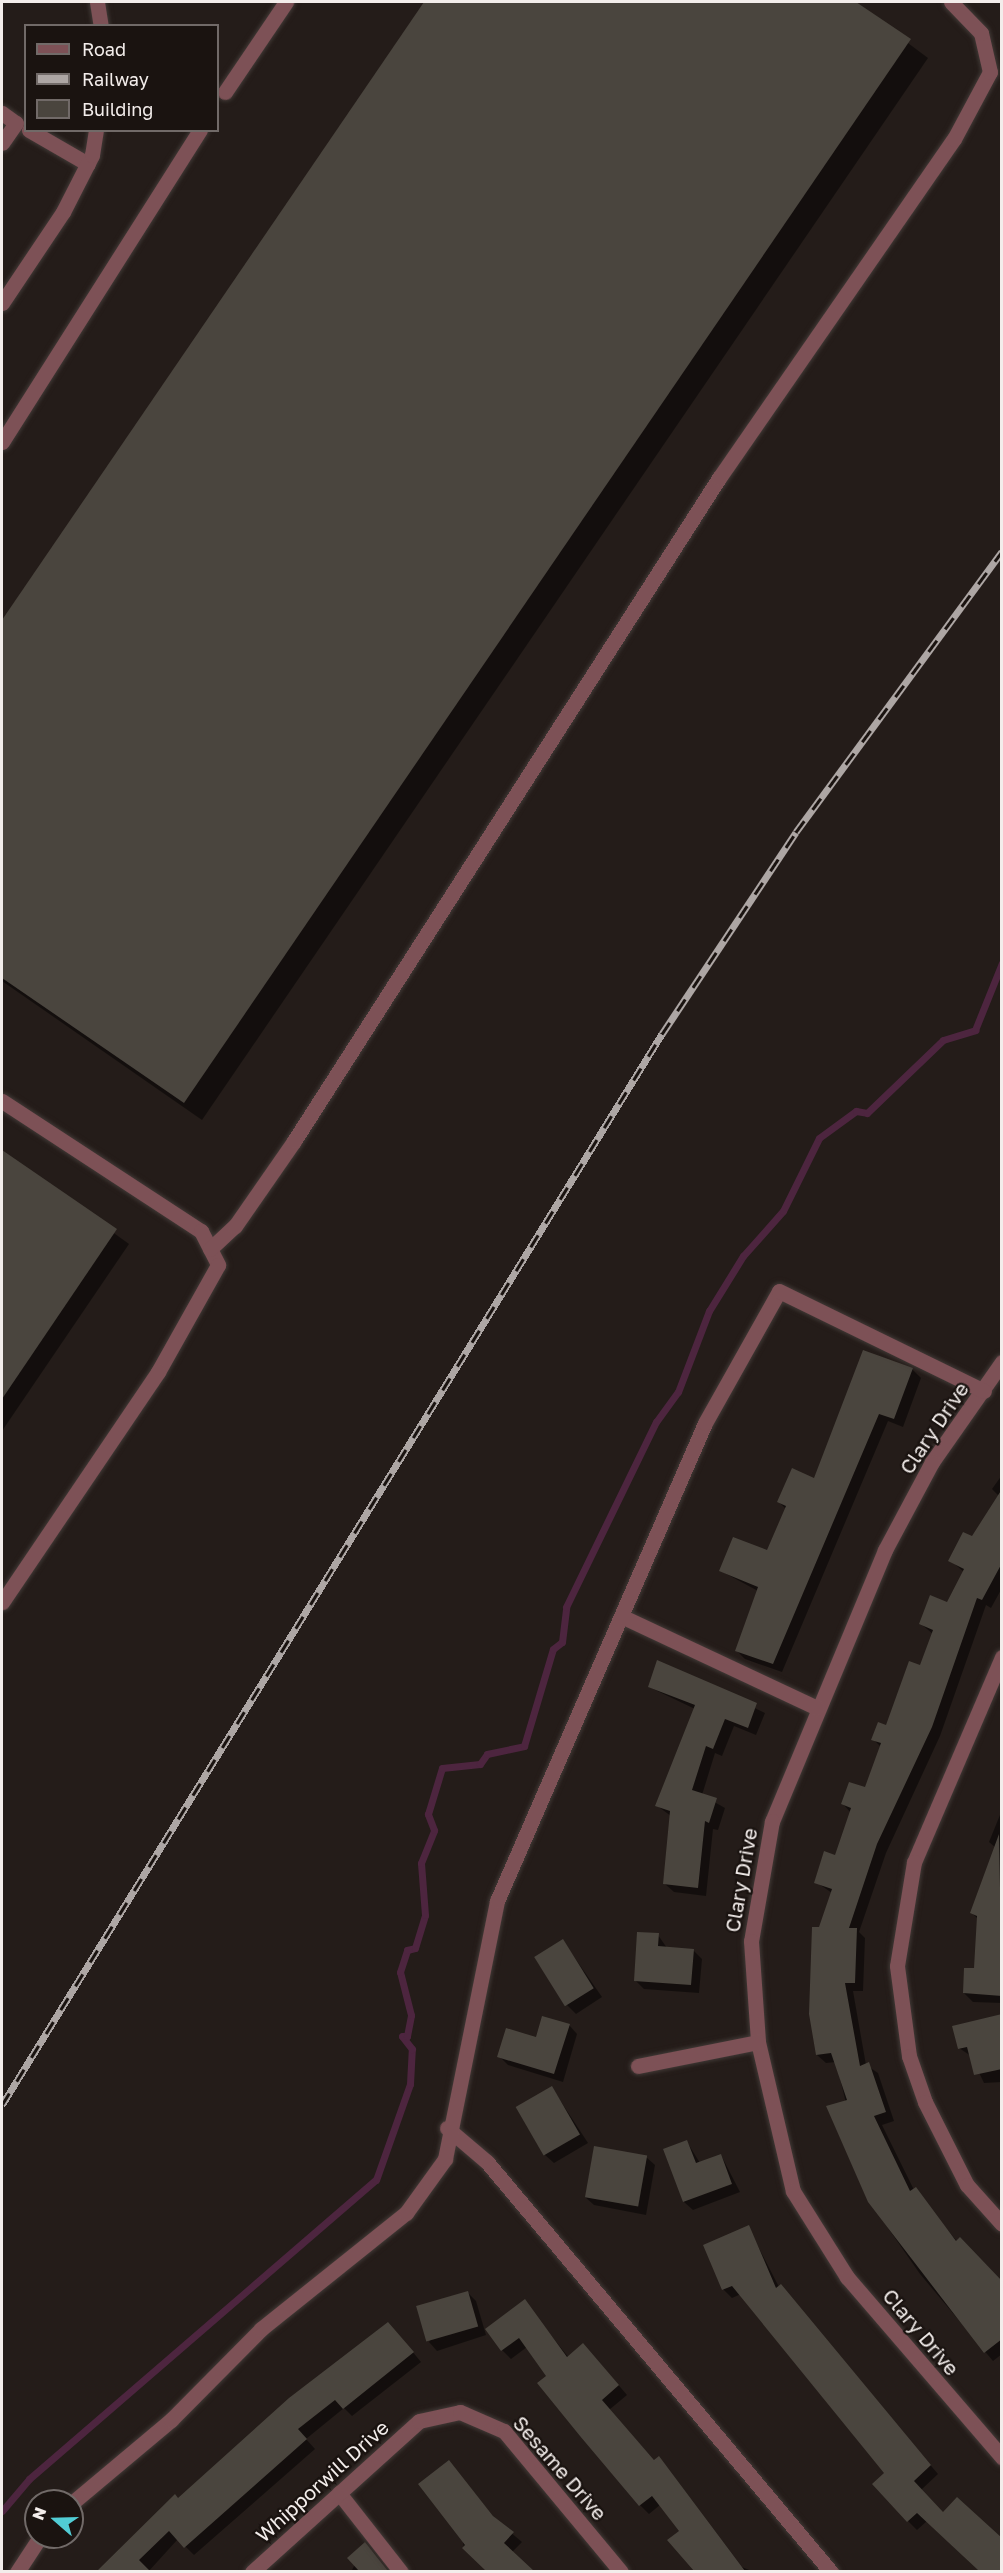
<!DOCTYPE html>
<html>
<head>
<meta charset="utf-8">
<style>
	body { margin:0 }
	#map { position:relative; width:1003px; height:2573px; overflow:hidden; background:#241c19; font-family:"Golos Text",sans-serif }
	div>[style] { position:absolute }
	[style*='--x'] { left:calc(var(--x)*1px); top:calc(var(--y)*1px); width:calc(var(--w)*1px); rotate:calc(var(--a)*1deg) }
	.shadow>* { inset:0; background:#0007 }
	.stream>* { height:7px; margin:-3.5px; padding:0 3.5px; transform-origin:3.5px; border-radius:3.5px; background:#4d253f }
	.building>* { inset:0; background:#4a453e; transform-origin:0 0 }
	.roads { filter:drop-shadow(0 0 2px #413936) drop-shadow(0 0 2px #413936) }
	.minor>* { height:15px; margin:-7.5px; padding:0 7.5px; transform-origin:7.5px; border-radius:7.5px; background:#7d5156 }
	.rail>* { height:7px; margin-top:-3.5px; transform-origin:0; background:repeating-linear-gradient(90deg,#1a1310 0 14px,#ada6a4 0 28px); box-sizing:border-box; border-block:2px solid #ada6a4 }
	span { translate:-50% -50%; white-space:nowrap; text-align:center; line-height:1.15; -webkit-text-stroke:4.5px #1a1310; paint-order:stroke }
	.street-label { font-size:20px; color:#f3edeb }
	.frame { position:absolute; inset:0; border:3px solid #f3edeb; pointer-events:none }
	.legend { position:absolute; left:24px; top:24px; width:195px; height:108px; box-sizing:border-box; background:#1a1310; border:2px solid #716a68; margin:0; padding:8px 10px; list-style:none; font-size:18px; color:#f3edeb }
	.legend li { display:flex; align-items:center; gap:12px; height:30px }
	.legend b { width:30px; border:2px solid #716a68 }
	.north { position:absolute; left:24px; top:2489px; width:60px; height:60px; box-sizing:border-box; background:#1a1310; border:2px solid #716a68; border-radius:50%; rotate:290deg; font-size:16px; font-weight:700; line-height:24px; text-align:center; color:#f3edeb }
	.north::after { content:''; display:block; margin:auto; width:21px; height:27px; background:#51ccd4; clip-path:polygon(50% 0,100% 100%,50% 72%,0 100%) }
</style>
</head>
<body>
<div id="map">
	<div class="shadow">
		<i style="clip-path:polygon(426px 2px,853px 2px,928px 58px,202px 1120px,2px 981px,2px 623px)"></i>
		<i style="clip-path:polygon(2px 1152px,129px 1244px,2px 1431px)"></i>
		<i style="clip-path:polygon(912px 1369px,921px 1378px,903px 1427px,888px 1421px,782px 1672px,745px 1659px,736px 1650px,758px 1591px,721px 1571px,768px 1552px,786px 1509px,779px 1502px,815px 1479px)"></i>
		<i style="clip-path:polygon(1002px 1475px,1002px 1588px,991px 1608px,986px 1605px,940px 1736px,886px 1853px,859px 1932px,865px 1938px,863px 1991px,853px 1991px,866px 2065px,878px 2073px,894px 2121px,882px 2125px,914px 2190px,1002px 2295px,1002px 2354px,993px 2361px,920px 2274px,870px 2202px,836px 2062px,826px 2063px,817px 2055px,820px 1928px,832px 1893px,816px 1882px,835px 1857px,851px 1813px,843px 1804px,866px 1789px,881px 1747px,873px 1739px,887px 1727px,921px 1667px,933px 1634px,921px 1624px,948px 1604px,964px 1572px,950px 1560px,972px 1538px,999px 1496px,992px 1489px)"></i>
		<i style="clip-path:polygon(658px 1662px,765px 1713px,756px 1735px,734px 1726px,722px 1756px,715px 1753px,702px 1795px,725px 1808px,718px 1830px,713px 1829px,706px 1896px,674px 1892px,665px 1884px,671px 1816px,656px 1805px,695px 1709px,649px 1687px)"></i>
		<i style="clip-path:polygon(1002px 1810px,1002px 2003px,973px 2002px,964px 1993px,976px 1970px,979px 1920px,972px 1913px,996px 1848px,989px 1842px)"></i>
		<i style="clip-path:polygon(658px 1935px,667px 1948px,693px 1950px,702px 1959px,699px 1993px,644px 1989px,635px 1980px)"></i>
		<i style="clip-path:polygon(563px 1941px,602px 1997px,576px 2014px,567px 2005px)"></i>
		<i style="clip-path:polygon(1002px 2016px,1002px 2082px,984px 2083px,971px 2056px,959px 2048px)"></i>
		<i style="clip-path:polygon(569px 2025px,577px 2034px,563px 2082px,508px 2065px,499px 2056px)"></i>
		<i style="clip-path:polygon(552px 2088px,588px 2143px,554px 2163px,545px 2155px)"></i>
		<i style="clip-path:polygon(687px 2142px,700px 2163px,721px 2155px,740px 2192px,693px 2210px,684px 2202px,665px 2150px)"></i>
		<i style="clip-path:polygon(646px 2157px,655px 2165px,646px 2215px,594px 2205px,585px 2197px)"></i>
		<i style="clip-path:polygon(748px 2227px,779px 2287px,938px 2474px,921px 2490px,943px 2514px,1002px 2540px,1002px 2572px,980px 2572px,927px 2521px,917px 2530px,908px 2521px,874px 2484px,886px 2473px,741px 2294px,732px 2298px,723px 2289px)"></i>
		<i style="clip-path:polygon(467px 2292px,476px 2301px,486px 2335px,437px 2351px,429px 2342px)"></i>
		<i style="clip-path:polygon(524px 2301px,569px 2358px,592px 2354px,627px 2395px,609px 2410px,655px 2461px,659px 2458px,667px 2467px,742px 2567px,754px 2572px,696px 2572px,670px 2540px,681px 2531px,660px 2505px,649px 2514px,640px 2505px,527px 2347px,511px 2359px,502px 2350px)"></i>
		<i style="clip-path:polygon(397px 2333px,421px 2362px,352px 2416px,344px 2408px,306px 2439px,315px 2449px,194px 2555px,178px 2539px,148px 2572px,99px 2572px,175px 2496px,179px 2500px)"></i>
		<i style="clip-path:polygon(449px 2462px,497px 2521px,522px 2542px,512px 2552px,532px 2572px,488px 2572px,464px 2548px)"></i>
		<i style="clip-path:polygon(365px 2544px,374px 2553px,388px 2572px,351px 2572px)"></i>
	</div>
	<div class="stream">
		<i style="--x:2;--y:2511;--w:42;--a:-49.8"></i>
		<i style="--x:29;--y:2479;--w:458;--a:-40.8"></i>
		<i style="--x:376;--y:2180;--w:102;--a:-70.5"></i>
		<i style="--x:410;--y:2084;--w:35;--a:-87"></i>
		<i style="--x:412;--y:2049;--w:16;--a:-128"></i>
		<i style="--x:402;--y:2036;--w:5;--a:0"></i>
		<i style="--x:407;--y:2036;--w:21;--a:-79"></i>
		<i style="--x:411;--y:2015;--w:44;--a:-104.3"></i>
		<i style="--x:400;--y:1972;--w:23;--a:-72"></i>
		<i style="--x:407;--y:1950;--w:8;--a:-14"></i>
		<i style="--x:415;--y:1948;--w:34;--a:-73"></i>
		<i style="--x:425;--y:1915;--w:52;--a:-94.4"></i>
		<i style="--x:421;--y:1863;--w:35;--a:-68"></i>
		<i style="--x:434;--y:1830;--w:17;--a:-111"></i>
		<i style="--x:428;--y:1814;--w:48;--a:-73.1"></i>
		<i style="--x:442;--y:1768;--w:38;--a:-6"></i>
		<i style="--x:480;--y:1764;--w:12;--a:-55"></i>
		<i style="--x:487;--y:1754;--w:38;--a:-12"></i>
		<i style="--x:524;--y:1746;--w:101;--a:-73.4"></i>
		<i style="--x:553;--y:1649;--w:11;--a:-38"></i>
		<i style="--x:562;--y:1642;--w:35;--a:-83"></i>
		<i style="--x:566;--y:1607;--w:206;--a:-64.1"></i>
		<i style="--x:656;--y:1422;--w:37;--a:-54"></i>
		<i style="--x:678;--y:1392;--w:87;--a:-69.1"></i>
		<i style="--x:709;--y:1311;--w:65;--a:-58.3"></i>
		<i style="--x:743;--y:1256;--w:60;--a:-48.4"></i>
		<i style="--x:783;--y:1211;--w:81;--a:-63.7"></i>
		<i style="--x:819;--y:1138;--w:46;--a:-36.1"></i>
		<i style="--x:856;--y:1111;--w:11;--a:10"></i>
		<i style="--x:867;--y:1113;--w:105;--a:-43.8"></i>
		<i style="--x:943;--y:1040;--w:34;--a:-17"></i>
		<i style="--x:975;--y:1030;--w:72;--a:-68.1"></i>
	</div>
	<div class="building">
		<i style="clip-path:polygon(424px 2px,856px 2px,911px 39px,184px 1103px,2px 978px,2px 620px)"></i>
		<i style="clip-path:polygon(2px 1150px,117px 1229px,2px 1399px)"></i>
		<i style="clip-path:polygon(863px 1350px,913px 1368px,894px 1419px,879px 1414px,773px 1664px,735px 1651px,758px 1587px,719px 1571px,733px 1537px,767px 1550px,786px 1506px,777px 1502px,792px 1468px,814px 1478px)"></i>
		<i style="clip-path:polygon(1002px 1489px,1002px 1563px,982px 1600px,977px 1598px,932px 1727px,877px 1844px,849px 1928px,857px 1928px,855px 1983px,845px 1983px,860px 2066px,869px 2062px,886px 2112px,874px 2116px,910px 2191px,916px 2187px,956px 2241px,960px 2237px,1002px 2281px,1002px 2339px,984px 2353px,868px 2202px,826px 2106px,847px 2100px,831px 2053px,816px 2055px,809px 2014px,812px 1927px,819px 1927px,832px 1889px,814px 1883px,824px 1851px,835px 1855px,851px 1808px,841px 1804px,849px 1782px,865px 1787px,881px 1743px,871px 1740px,878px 1722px,886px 1725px,909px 1661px,920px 1665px,933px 1630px,919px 1624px,930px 1595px,947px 1602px,964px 1569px,948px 1561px,963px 1532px,972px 1536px)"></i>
		<i style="clip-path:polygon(657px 1660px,757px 1703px,748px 1728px,725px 1719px,713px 1749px,706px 1746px,692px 1790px,717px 1798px,709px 1823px,705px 1821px,698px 1888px,663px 1884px,670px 1811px,655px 1806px,695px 1705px,648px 1687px)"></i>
		<i style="clip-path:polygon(999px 1834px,1002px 1996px,963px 1993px,964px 1968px,974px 1968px,977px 1916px,970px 1913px)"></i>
		<i style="clip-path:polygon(637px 1932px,659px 1933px,658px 1946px,694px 1949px,691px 1985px,634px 1981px)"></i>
		<i style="left:563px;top:1939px;width:58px;height:34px;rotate:58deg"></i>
		<i style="clip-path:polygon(1002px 2014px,1002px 2069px,974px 2075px,967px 2047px,958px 2049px,952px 2026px)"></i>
		<i style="clip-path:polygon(542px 2016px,570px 2024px,554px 2074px,497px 2057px,506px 2028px,536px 2037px)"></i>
		<i style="left:552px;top:2086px;width:56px;height:42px;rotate:60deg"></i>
		<i style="clip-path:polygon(687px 2140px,696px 2163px,721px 2154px,732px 2184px,683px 2202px,663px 2149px)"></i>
		<i style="left:594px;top:2146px;width:54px;height:52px;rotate:10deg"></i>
		<i style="clip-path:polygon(749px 2225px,776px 2288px,781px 2284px,931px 2465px,914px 2481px,943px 2512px,957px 2497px,1002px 2538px,1002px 2571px,979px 2571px,917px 2513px,907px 2522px,872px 2484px,884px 2473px,732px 2286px,722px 2290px,703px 2245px)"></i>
		<i style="left:468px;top:2291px;width:37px;height:54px;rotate:74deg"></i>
		<i style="clip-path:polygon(525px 2299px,567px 2357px,583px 2343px,619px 2385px,602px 2400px,654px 2460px,659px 2456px,745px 2571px,694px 2571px,667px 2540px,679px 2531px,652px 2496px,639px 2506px,580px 2436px,537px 2383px,546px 2376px,519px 2338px,501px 2351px,485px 2329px)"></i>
		<i style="clip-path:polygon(388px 2322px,414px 2352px,343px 2409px,335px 2400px,298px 2429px,307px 2439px,184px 2548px,169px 2531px,139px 2560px,150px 2571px,97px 2571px,175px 2494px,178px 2498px,289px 2398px)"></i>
		<i style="clip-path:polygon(449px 2460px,493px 2516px,514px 2532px,504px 2543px,534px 2571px,486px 2571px,462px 2548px,465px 2545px,418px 2484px)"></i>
		<i style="clip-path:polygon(365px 2542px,388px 2571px,359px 2571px,347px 2558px)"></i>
	</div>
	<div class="roads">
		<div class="minor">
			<i style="--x:97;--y:2;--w:24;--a:81"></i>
			<i style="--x:225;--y:92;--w:109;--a:-55.9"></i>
			<i style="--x:2;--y:113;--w:17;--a:36"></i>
			<i style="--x:16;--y:123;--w:24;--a:125"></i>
			<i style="--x:29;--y:130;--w:68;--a:30"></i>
			<i style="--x:2;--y:303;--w:110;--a:-56.2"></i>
			<i style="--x:63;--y:212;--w:64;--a:-63"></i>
			<i style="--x:92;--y:155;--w:25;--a:-81"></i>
			<i style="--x:2;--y:442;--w:370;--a:-57.6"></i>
			<i style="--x:2;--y:1101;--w:238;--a:33.2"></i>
			<i style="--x:201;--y:1231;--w:38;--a:63"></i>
			<i style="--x:218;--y:1265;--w:123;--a:119.3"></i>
			<i style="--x:158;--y:1372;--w:278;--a:124.1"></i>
			<i style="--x:210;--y:1249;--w:34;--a:-43"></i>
			<i style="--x:235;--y:1226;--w:103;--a:-55.2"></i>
			<i style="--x:294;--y:1141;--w:788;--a:-57.34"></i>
			<i style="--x:719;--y:478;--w:412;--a:-55.3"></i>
			<i style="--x:954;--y:139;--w:76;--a:-61.8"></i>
			<i style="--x:990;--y:72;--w:40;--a:-103"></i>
			<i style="--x:981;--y:33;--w:43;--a:-134.1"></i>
			<i style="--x:1002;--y:1362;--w:122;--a:125"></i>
			<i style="--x:932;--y:1462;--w:100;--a:118.1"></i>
			<i style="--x:885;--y:1550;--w:294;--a:112.6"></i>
			<i style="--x:772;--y:1821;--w:122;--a:99.9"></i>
			<i style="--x:751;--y:1941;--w:101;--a:86"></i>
			<i style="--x:758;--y:2042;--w:153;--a:76.8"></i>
			<i style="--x:793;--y:2191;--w:102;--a:57.9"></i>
			<i style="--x:847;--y:2277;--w:238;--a:49.3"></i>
			<i style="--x:623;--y:1617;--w:214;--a:25.1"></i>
			<i style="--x:1002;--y:1657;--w:223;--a:113.2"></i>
			<i style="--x:914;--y:1862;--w:105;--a:99.3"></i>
			<i style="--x:897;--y:1966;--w:91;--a:82.4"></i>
			<i style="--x:909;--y:2056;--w:49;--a:70.8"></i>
			<i style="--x:925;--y:2102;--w:93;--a:63.2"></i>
			<i style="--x:967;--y:2185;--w:52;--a:48.1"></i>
			<i style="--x:638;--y:2066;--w:122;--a:-11.3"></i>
			<i style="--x:447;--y:2128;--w:52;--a:40.4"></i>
			<i style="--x:487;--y:2162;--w:535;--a:50"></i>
			<i style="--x:339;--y:2493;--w:100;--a:51.9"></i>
			<i style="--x:72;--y:2503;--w:129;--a:-40"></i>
			<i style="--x:171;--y:2420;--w:128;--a:-45.3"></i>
			<i style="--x:261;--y:2329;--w:186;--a:-38.7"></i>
			<i style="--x:406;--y:2213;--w:67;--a:-54.2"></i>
			<i style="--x:445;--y:2159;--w:263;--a:-78.6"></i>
			<i style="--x:497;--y:1901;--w:521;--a:-66.48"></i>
			<i style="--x:705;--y:1423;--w:151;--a:-60.7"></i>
			<i style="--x:779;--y:1291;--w:228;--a:26"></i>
			<i style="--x:17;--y:2572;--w:42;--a:-56.7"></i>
			<i style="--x:252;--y:2572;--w:225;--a:-42.1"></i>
			<i style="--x:419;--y:2421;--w:42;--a:-12.4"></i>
			<i style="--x:460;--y:2412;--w:48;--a:23.4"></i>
			<i style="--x:504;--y:2431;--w:183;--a:50.3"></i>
		</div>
	</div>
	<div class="rail">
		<i style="--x:2;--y:2105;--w:1258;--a:-58.36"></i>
		<i style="--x:662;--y:1034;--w:242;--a:-56.4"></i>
		<i style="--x:796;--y:832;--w:348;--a:-53.7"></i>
	</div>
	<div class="street-label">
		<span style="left:934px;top:1428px;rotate:-56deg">Clary Drive</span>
		<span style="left:741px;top:1880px;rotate:-80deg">Clary Drive</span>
		<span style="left:921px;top:2332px;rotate:50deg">Clary Drive</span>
		<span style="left:560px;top:2468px;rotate:49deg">Sesame Drive</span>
		<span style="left:322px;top:2481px;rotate:-42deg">Whipporwill Drive</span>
	</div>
	<div class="frame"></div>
	<ul class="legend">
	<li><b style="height:8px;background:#7d5156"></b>Road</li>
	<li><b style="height:8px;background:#ada6a4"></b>Railway</li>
	<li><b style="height:16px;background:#4a453e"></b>Building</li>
	</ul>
	<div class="north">N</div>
</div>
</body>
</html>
